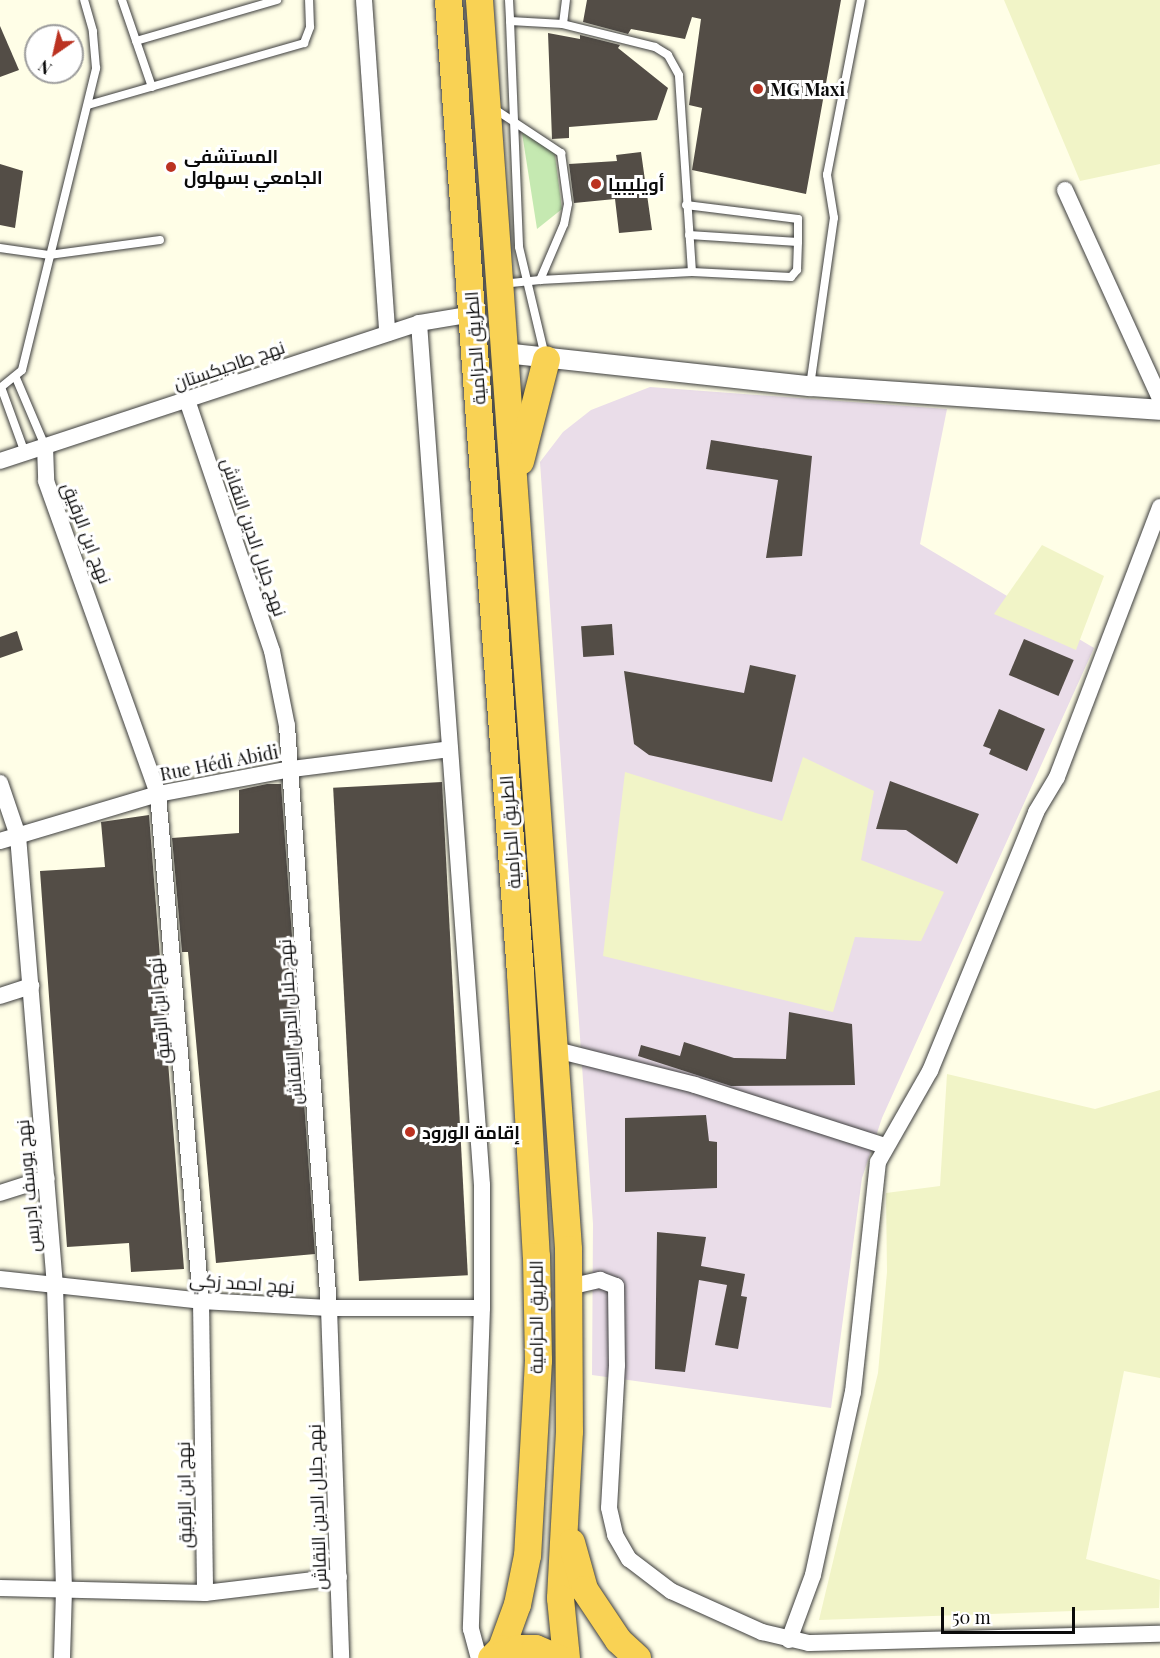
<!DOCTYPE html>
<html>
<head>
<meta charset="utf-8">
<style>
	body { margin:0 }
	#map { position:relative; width:1160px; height:1658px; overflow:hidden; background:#fffee7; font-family:"Playfair Display",Cairo,serif }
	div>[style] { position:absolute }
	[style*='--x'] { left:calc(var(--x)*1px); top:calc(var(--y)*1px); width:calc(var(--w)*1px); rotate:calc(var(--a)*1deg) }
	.industrial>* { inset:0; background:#eadde9 }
	.farmland>* { inset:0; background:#f1f4c7 }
	.green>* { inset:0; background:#c5e9b1 }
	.building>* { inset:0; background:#534d46; transform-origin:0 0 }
	.roads { filter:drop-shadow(0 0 2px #3d3d3d) drop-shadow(0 0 2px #3d3d3d) }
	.service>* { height:8px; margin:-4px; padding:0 4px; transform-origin:4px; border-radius:4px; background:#fff }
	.minor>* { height:16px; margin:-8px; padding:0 8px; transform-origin:8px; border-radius:8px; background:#fff }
	.tertiary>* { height:20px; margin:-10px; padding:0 10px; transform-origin:10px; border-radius:10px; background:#fff }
	.trunk>* { height:27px; margin:-13.5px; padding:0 13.5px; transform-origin:13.5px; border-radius:13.5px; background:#f9d254 }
	.dots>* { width:16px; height:16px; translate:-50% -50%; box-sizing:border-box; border:3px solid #fff; border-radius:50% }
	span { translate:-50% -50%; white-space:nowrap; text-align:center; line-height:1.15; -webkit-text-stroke:6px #fff; paint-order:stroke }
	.poi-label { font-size:18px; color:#0a0a0a; font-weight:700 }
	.left { translate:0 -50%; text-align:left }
	.street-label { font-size:18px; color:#0a0a0a }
	.north { position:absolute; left:24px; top:24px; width:60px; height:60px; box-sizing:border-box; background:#fff; border:2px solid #9d9d9d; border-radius:50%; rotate:214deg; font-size:16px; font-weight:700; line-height:24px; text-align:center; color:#0a0a0a }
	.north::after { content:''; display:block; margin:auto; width:21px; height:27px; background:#bb3221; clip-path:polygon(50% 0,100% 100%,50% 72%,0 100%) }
	.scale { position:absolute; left:941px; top:1607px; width:134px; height:27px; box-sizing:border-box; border:3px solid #0a0a0a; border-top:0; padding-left:8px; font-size:18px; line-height:21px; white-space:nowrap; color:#0a0a0a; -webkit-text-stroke:4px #fff; paint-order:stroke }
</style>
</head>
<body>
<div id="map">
	<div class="industrial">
		<i style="clip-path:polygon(650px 387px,947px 409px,920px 544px,1094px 648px,882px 1118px,862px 1178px,831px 1408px,592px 1375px,593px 1224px,540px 462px,563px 432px,591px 410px)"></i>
	</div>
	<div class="farmland">
		<i style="clip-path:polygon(1004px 0,1160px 0,1160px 164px,1080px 181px)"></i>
		<i style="clip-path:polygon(1042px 545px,1104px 576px,1076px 650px,994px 614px)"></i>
		<i style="clip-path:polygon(803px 757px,874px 791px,861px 860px,944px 892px,921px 941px,855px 937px,833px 1012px,603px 956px,625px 772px,782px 821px)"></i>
		<i style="clip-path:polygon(947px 1074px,1095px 1109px,1160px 1090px,1160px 1378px,1124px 1371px,1086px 1559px,1160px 1580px,1159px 1608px,819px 1620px,878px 1373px,887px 1272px,886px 1193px,940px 1186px)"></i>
	</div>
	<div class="green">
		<i style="clip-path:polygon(522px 133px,554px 148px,562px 209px,537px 229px)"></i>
	</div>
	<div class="building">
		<i style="clip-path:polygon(587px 0,841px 0,806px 194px,692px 170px,702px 108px,689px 105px,701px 19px,692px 17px,685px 39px,631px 29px,628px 34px,583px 22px)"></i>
		<i style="clip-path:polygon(0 26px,19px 70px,0 77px)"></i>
		<i style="clip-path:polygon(548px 33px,580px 39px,580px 35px,620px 45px,618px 48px,668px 88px,657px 120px,569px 127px,569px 138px,552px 139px)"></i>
		<i style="clip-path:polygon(641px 152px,652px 230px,619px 233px,615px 199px,574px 203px,569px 164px,617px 161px,616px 155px)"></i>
		<i style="clip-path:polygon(0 164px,23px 171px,15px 228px,0 225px)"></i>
		<i style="clip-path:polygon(711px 440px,812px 456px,802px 556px,766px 558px,778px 480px,706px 469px)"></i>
		<i style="left:612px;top:624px;width:31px;height:31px;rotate:86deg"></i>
		<i style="clip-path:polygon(17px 631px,23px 650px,0 658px,0 637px)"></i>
		<i style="left:1024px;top:639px;width:54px;height:39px;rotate:23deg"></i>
		<i style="clip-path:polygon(750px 665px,796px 675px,772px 782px,649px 755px,634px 744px,624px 671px,744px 693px)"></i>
		<i style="clip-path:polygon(999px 709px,1045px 729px,1027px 771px,989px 754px,991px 749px,983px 746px)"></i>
		<i style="clip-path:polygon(890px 781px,979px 814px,957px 864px,906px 830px,876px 829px)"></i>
		<i style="left:442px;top:782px;width:494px;height:109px;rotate:87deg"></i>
		<i style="clip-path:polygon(267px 784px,281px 784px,315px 1254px,216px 1263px,188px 952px,182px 952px,172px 838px,239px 833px,239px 790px)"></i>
		<i style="clip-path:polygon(149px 815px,184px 1269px,131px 1272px,129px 1243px,67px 1247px,40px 871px,105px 867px,101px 822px)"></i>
		<i style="clip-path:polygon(789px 1012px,852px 1024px,855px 1085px,731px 1086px,638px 1056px,641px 1045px,680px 1056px,684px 1042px,734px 1058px,786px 1059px)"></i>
		<i style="clip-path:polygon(706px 1115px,709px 1141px,717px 1142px,717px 1188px,625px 1192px,625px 1118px)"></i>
		<i style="clip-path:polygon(657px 1232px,706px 1237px,701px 1266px,745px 1274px,741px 1296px,747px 1297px,738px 1349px,715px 1345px,727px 1285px,699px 1280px,685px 1372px,655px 1369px)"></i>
	</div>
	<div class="roads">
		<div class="service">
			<i style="--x:122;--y:0;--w:92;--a:71"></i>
			<i style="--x:509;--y:0;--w:21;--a:87"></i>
			<i style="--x:563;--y:24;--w:24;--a:-83"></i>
			<i style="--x:136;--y:41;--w:147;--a:-16.2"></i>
			<i style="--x:88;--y:105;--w:225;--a:-16"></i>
			<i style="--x:304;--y:43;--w:17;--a:-69"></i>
			<i style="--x:310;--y:27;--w:27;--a:-92"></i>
			<i style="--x:493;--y:108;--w:82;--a:33.5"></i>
			<i style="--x:561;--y:153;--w:51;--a:82.2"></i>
			<i style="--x:568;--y:204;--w:20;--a:101"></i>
			<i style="--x:564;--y:224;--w:61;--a:113.2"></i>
			<i style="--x:540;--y:280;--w:36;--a:174"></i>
			<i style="--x:686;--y:205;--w:113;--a:7.1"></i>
			<i style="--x:798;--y:219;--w:23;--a:90"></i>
			<i style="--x:689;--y:235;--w:109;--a:3.7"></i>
			<i style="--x:798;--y:242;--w:28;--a:92"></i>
			<i style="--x:797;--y:270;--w:9;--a:131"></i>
			<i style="--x:791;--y:277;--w:99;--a:-177.1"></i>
			<i style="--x:0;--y:248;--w:49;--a:8.1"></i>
			<i style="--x:49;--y:255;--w:112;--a:-7.7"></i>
			<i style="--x:540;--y:280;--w:152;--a:-3"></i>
			<i style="--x:692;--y:272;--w:197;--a:-93.8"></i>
			<i style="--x:679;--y:75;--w:23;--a:-119"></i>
			<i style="--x:668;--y:55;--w:15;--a:-148"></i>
			<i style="--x:655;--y:47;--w:95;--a:-166"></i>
			<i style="--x:563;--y:24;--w:53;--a:-176.8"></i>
			<i style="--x:510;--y:21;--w:226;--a:87.7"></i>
			<i style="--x:519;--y:247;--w:112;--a:76.6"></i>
			<i style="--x:16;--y:378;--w:74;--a:66.9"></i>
			<i style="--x:810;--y:386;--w:170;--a:-81.9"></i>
			<i style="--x:834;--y:218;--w:44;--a:-99.2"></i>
			<i style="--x:827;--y:175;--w:178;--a:-79"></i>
			<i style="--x:1;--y:387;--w:70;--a:70"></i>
			<i style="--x:0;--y:388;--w:28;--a:-39"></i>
			<i style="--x:22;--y:370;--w:311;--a:-76.2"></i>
			<i style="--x:96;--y:68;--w:37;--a:-95"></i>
			<i style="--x:93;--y:31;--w:32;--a:-106"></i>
		</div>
		<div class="minor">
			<i style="--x:364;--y:0;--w:334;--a:86"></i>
			<i style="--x:1065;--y:190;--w:229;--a:65.5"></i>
			<i style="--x:419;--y:323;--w:864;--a:85.82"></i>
			<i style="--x:482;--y:1185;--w:123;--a:90"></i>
			<i style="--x:482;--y:1308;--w:321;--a:92"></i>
			<i style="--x:471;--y:1629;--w:30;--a:75"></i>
			<i style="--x:187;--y:400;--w:265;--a:71.3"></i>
			<i style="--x:272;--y:651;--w:76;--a:78.7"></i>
			<i style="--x:287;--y:726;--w:584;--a:85.87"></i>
			<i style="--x:329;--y:1308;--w:350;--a:88"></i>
			<i style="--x:45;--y:446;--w:35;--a:88"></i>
			<i style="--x:46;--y:481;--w:332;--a:70.3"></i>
			<i style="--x:158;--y:794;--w:509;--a:85.15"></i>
			<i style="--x:201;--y:1301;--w:292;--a:89.2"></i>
			<i style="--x:0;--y:461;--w:441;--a:-18.2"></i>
			<i style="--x:419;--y:323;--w:55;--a:-9.5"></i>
			<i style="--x:0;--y:783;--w:56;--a:71.2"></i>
			<i style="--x:18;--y:836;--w:452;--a:85.3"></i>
			<i style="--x:55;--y:1286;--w:304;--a:88.3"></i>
			<i style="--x:64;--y:1590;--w:68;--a:91.7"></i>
			<i style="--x:0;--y:841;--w:165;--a:-16.6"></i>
			<i style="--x:158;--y:794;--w:136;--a:-10.6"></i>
			<i style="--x:292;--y:769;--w:159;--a:-7.2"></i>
			<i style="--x:0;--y:996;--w:33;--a:-18"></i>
			<i style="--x:556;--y:1050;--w:143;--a:14.1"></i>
			<i style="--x:695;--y:1085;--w:200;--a:17.8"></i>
			<i style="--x:0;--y:1193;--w:49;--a:-17.7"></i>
			<i style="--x:0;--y:1279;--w:202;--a:6.2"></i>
			<i style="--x:201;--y:1301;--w:128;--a:3.1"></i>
			<i style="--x:329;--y:1308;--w:153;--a:0"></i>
			<i style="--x:569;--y:1287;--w:32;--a:-13"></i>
			<i style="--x:600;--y:1280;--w:17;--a:21"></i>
			<i style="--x:616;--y:1286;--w:79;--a:89.3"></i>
			<i style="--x:617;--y:1365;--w:143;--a:93.2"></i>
			<i style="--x:609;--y:1508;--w:28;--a:77"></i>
			<i style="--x:615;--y:1535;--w:28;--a:60"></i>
			<i style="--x:629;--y:1559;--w:53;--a:37.3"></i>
			<i style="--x:671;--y:1591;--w:100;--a:24.3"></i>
			<i style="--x:762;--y:1632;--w:48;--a:13.2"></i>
			<i style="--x:809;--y:1643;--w:351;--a:-1.5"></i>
			<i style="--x:0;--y:1588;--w:205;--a:1.4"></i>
			<i style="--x:205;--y:1593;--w:135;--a:-6.8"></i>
			<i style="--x:789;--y:1640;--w:69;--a:-69.7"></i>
			<i style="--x:813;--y:1575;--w:187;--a:-77.7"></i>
			<i style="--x:853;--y:1392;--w:231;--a:-83.8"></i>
			<i style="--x:878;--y:1162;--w:105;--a:-60.3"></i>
			<i style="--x:930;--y:1071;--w:280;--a:-67.7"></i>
			<i style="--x:1036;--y:812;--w:41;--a:-59"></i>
			<i style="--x:1057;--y:777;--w:289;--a:-69.1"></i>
		</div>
		<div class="tertiary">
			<i style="--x:504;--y:353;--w:308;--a:6.2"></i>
			<i style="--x:810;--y:386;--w:351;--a:3.9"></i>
		</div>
		<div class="trunk">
			<i style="--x:448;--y:0;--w:976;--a:85.77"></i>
			<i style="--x:520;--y:973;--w:283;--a:86.8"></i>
			<i style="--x:536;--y:1256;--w:104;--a:88.9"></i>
			<i style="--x:538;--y:1360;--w:195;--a:93.2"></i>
			<i style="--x:527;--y:1555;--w:50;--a:101.5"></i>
			<i style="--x:517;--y:1604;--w:47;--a:110"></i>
			<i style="--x:501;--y:1648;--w:14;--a:135"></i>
			<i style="--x:479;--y:0;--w:1252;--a:85.92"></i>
			<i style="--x:568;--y:1249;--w:182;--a:89.7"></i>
			<i style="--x:569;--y:1431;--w:167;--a:93.1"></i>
			<i style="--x:560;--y:1598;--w:60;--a:84.3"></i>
			<i style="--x:520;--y:461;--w:105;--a:-75.7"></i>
			<i style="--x:571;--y:1542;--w:49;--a:74.5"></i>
			<i style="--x:584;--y:1589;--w:61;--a:56.3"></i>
			<i style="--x:618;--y:1640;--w:26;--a:43"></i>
			<i style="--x:493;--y:1658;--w:27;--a:-22"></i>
			<i style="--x:518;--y:1648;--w:17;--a:0"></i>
			<i style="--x:535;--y:1648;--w:26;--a:23"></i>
		</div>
	</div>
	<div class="dots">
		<i style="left:758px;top:89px;background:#bb3221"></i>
		<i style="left:171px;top:167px;background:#bb3221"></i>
		<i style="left:596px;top:184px;background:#bb3221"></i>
		<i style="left:410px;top:1132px;background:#bb3221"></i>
	</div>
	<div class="poi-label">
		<span class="left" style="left:770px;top:89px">MG Maxi</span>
		<span class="left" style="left:184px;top:167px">المستشفى<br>الجامعي بسهلول</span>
		<span class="left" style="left:608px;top:184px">أويليبيا</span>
		<span class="left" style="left:422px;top:1132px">إقامة الورود</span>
	</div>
	<div class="street-label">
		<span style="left:475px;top:348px;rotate:-94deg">الطريق الحزامية</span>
		<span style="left:229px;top:365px;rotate:-19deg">نهج طاجيكستان</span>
		<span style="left:87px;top:533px;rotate:69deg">نهج ابن الرقيق</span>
		<span style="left:254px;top:537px;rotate:71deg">نهج جلال الدين النقاش</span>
		<span style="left:219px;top:763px;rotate:-11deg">Rue Hédi Abidi</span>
		<span style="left:510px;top:832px;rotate:-94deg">الطريق الحزامية</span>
		<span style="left:159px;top:1011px;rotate:-95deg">نهج ابن الرقيق</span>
		<span style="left:290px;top:1022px;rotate:-94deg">نهج جلال الدين النقاش</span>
		<span style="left:28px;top:1186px;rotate:-95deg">نهج يوسف إدريس</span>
		<span style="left:242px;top:1283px;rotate:4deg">نهج احمد زكي</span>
		<span style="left:536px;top:1317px;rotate:-90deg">الطريق الحزامية</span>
		<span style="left:184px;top:1495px;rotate:-91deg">نهج ابن الرقيق</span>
		<span style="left:317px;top:1507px;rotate:-92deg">نهج جلال الدين النقاش</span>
	</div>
	<div class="north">N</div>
	<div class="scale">50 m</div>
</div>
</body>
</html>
